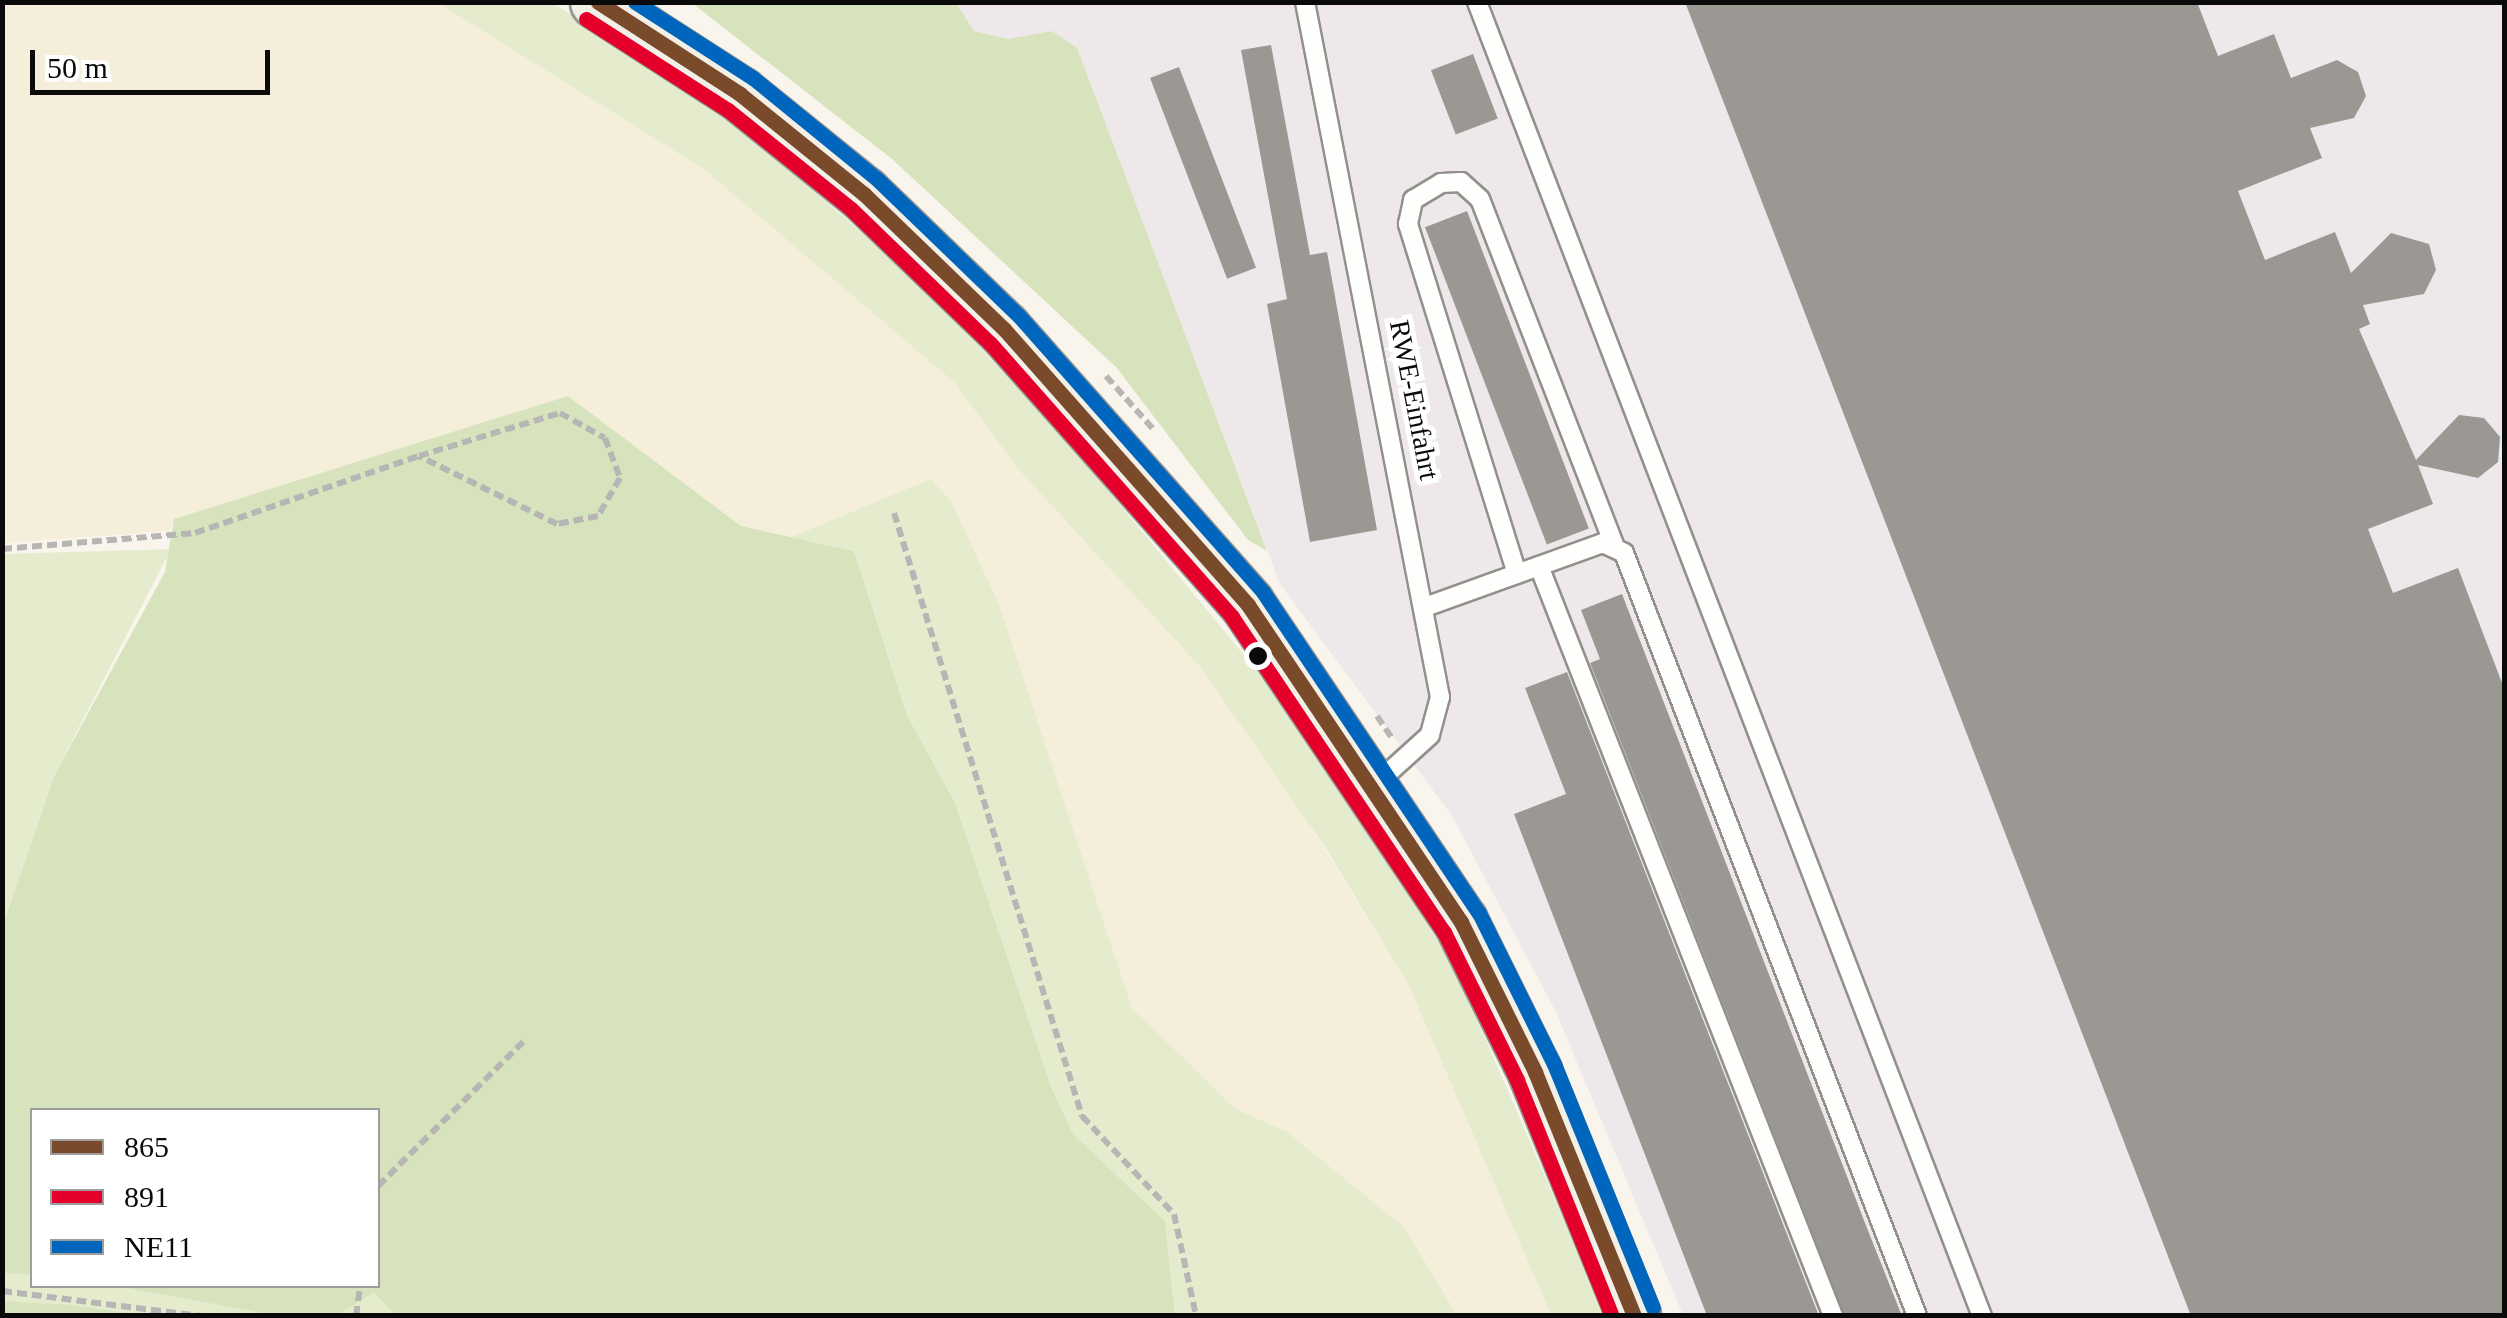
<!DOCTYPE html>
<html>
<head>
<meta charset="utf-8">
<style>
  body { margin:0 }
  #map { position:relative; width:2507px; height:1318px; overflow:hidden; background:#f9f5ed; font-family:"Times New Roman",serif }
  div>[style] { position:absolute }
  .industrial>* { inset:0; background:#efe8eb }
  .farmland>* { inset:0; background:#f5eeda }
  .green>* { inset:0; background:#e5ecce }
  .forest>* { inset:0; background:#d6e3bd }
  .building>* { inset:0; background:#9b9894; transform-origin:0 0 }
  .path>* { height:6px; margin-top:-3px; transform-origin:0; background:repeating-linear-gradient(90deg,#b7b6b5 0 10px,transparent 0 15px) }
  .roads { filter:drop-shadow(2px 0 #92908c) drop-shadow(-2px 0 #92908c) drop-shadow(0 2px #92908c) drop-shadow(0 -2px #92908c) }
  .lane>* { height:18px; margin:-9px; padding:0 9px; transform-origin:9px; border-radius:9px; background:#fefefc }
  .secondary>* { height:52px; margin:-26px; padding:0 26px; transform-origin:26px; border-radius:26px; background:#f3f0e8 }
  .bus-1>* { height:15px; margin:-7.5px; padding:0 7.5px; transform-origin:7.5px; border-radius:7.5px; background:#7a4b2a }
  .bus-2>* { height:15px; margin:-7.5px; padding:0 7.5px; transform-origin:7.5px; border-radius:7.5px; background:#e4002b }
  .bus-3>* { height:15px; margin:-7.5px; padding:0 7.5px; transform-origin:7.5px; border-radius:7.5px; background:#0065bd }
  .dots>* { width:28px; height:28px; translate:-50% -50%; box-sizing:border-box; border:5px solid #fff; border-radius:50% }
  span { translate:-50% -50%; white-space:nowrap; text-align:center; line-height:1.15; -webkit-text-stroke:10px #fff; paint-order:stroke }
  .street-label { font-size:28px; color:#0a0a0a }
  .frame { position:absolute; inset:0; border:5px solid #0a0a0a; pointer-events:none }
  .legend { position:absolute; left:30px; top:1108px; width:350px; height:180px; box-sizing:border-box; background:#fff; border:2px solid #9d9d9d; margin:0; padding:12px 18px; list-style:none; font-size:30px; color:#0a0a0a }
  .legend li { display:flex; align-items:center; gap:20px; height:50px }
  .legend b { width:50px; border:2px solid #9d9d9d }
  .scale { position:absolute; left:30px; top:50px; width:240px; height:45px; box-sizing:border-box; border:5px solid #0a0a0a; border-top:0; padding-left:12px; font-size:30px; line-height:35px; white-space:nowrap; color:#0a0a0a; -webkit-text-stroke:8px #fff; paint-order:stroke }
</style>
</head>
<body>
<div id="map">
  <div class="industrial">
    <div style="clip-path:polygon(956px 3px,2504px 3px,2504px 1315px,1683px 1315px,1555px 1010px,1452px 816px,1280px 584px,1077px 49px,1052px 31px,1008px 39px,974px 31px)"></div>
  </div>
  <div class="farmland">
    <div style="clip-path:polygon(2px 3px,438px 3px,705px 170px,832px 275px,954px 382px,1019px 470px,1202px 669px,1292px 796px,1409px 986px,1551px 1315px,1457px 1315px,1404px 1227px,1287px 1132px,1236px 1109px,1132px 1008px,999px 604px,951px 501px,931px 479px,791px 537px,741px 526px,568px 396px,175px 519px,169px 531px,3px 543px)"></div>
  </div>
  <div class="green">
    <div style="clip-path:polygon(438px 3px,552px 3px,713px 101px,932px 295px,1074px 449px,1272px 689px,1376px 840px,1456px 971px,1605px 1315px,1551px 1315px,1409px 986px,1325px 847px,1202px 669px,1019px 470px,954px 382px,705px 170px)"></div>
    <div style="clip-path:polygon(931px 479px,951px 501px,999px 604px,1132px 1008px,1236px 1109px,1287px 1132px,1404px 1227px,1457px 1315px,1175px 1315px,1165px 1221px,1073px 1134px,1052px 1089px,955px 803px,907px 715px,854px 551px,791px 537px)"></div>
    <div style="clip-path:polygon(171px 549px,55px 774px,3px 925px,3px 554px)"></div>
    <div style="clip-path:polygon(2px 1273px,32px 1275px,32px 1286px,116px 1286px,280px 1315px,140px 1315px,3px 1301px)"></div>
    <div style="clip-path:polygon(374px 1291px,396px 1315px,339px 1316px)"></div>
  </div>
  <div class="forest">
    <div style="clip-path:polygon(692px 3px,956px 3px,974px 31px,1008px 39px,1052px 31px,1077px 48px,1267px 551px,1248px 540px,1116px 367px,892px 159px)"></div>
    <div style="clip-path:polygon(568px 396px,741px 526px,854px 551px,907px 715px,955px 803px,1052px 1089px,1073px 1134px,1165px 1221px,1175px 1315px,396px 1316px,374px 1292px,339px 1315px,280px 1316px,116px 1286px,378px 1286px,378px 1110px,32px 1110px,32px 1275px,3px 1273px,3px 925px,55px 774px,165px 572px,174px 519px)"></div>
    <div style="clip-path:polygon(2px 1301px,72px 1305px,140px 1315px,3px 1315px)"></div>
  </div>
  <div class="building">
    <div style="clip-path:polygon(1685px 2px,2197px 2px,2218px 56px,2274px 34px,2291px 78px,2337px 60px,2358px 72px,2366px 96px,2354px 118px,2310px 128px,2322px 158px,2238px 191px,2265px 260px,2335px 232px,2351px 273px,2391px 233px,2429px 244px,2436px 270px,2424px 294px,2363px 305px,2370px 324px,2359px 329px,2416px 460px,2459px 415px,2484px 418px,2500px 437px,2498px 462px,2478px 478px,2418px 465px,2433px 504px,2368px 529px,2393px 593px,2458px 568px,2504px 688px,2504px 1316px,2191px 1316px)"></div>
    <div style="clip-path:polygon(1271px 45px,1310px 255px,1327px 252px,1377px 530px,1310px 542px,1267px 304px,1287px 299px,1241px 50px)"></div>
    <div style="left:1473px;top:54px;width:69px;height:45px;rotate:69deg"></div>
    <div style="left:1179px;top:67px;width:215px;height:31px;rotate:69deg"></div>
    <div style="left:1467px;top:211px;width:340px;height:45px;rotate:69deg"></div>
    <div style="clip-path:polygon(1622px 594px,1865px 1223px,1902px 1316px,1845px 1316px,1590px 663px,1600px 659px,1581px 610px)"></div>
    <div style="clip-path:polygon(1567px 672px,1819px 1316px,1707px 1316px,1514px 814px,1566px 794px,1525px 688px)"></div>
  </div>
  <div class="path">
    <div style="left:1106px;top:376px;width:72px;rotate:48.4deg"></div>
    <div style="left:894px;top:513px;width:632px;rotate:72.68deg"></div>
    <div style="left:1082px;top:1116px;width:134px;rotate:46.8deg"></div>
    <div style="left:1174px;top:1214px;width:104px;rotate:77.8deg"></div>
    <div style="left:2px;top:549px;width:194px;rotate:-4.7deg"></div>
    <div style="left:195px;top:533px;width:237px;rotate:-19deg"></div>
    <div style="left:419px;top:456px;width:147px;rotate:-17deg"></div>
    <div style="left:560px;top:413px;width:51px;rotate:29.1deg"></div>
    <div style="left:605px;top:438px;width:43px;rotate:69.4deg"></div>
    <div style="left:620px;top:478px;width:44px;rotate:120.1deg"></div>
    <div style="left:598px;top:516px;width:42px;rotate:169deg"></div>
    <div style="left:557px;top:524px;width:154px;rotate:-153.8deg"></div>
    <div style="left:1377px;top:716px;width:27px;rotate:56deg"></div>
    <div style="left:378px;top:1186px;width:209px;rotate:-44.8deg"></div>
    <div style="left:2px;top:1291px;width:200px;rotate:7.2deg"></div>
    <div style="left:356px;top:1316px;width:30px;rotate:-82deg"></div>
  </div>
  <div class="roads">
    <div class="lane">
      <div style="left:1305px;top:2px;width:708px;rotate:79.01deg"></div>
      <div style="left:1440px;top:697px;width:39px;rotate:105deg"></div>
      <div style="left:1430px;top:735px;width:73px;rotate:137.8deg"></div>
      <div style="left:1477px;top:2px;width:1408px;rotate:68.98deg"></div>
      <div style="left:1539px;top:566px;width:806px;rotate:68.59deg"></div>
      <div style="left:1517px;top:574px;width:367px;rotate:-107.3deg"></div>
      <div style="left:1408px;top:224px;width:25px;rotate:-78deg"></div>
      <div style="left:1413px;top:200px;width:33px;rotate:-31deg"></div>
      <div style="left:1441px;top:183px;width:20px;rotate:-3deg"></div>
      <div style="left:1461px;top:182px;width:25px;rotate:42deg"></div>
      <div style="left:1480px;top:199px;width:370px;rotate:68.8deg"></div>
      <div style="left:1425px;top:607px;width:189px;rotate:-19.8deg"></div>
      <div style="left:1603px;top:543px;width:23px;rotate:25deg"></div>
      <div style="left:1624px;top:553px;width:817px;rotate:68.99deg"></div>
    </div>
    <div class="secondary">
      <div style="left:597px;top:2px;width:170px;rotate:32.8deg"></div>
      <div style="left:740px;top:94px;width:159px;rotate:38.9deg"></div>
      <div style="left:864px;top:194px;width:194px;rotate:44deg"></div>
      <div style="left:1004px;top:329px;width:368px;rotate:48.5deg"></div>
      <div style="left:1248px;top:605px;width:382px;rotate:56.1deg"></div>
      <div style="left:1461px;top:922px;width:167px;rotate:63.7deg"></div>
      <div style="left:1535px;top:1072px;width:263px;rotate:67.9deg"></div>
    </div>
  </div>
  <div class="bus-1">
    <div style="left:598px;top:2px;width:169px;rotate:32.9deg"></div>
    <div style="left:740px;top:94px;width:159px;rotate:38.9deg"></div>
    <div style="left:864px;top:194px;width:194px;rotate:44deg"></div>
    <div style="left:1004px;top:329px;width:368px;rotate:48.5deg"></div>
    <div style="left:1248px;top:605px;width:382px;rotate:56.1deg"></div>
    <div style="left:1461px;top:922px;width:167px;rotate:63.7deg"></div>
    <div style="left:1535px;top:1072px;width:263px;rotate:67.9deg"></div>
  </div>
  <div class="bus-2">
    <div style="left:586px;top:19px;width:169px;rotate:32.7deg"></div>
    <div style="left:728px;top:110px;width:158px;rotate:38.8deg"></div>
    <div style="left:851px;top:209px;width:193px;rotate:44deg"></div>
    <div style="left:990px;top:343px;width:366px;rotate:48.5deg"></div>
    <div style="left:1232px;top:617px;width:380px;rotate:56.1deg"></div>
    <div style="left:1444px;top:932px;width:165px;rotate:63.7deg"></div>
    <div style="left:1517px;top:1080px;width:254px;rotate:68.1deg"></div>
  </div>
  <div class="bus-3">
    <div style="left:635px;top:2px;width:140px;rotate:32.8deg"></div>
    <div style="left:753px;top:78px;width:161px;rotate:39.2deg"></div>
    <div style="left:878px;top:180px;width:196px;rotate:44deg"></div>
    <div style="left:1019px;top:316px;width:368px;rotate:48.5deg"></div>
    <div style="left:1263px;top:592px;width:387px;rotate:56.1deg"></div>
    <div style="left:1479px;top:913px;width:169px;rotate:63.6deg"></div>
    <div style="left:1554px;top:1064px;width:263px;rotate:67.9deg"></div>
  </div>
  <div class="dots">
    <div style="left:1258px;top:656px;background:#0a0a0a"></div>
  </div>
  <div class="street-label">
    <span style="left:1414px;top:400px;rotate:79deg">RWE-Einfahrt</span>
  </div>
  <div class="frame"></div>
  <ul class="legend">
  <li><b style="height:12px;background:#7a4b2a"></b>865</li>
  <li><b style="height:12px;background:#e4002b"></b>891</li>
  <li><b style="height:12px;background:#0065bd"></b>NE11</li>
  </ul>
  <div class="scale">50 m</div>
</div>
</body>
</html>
